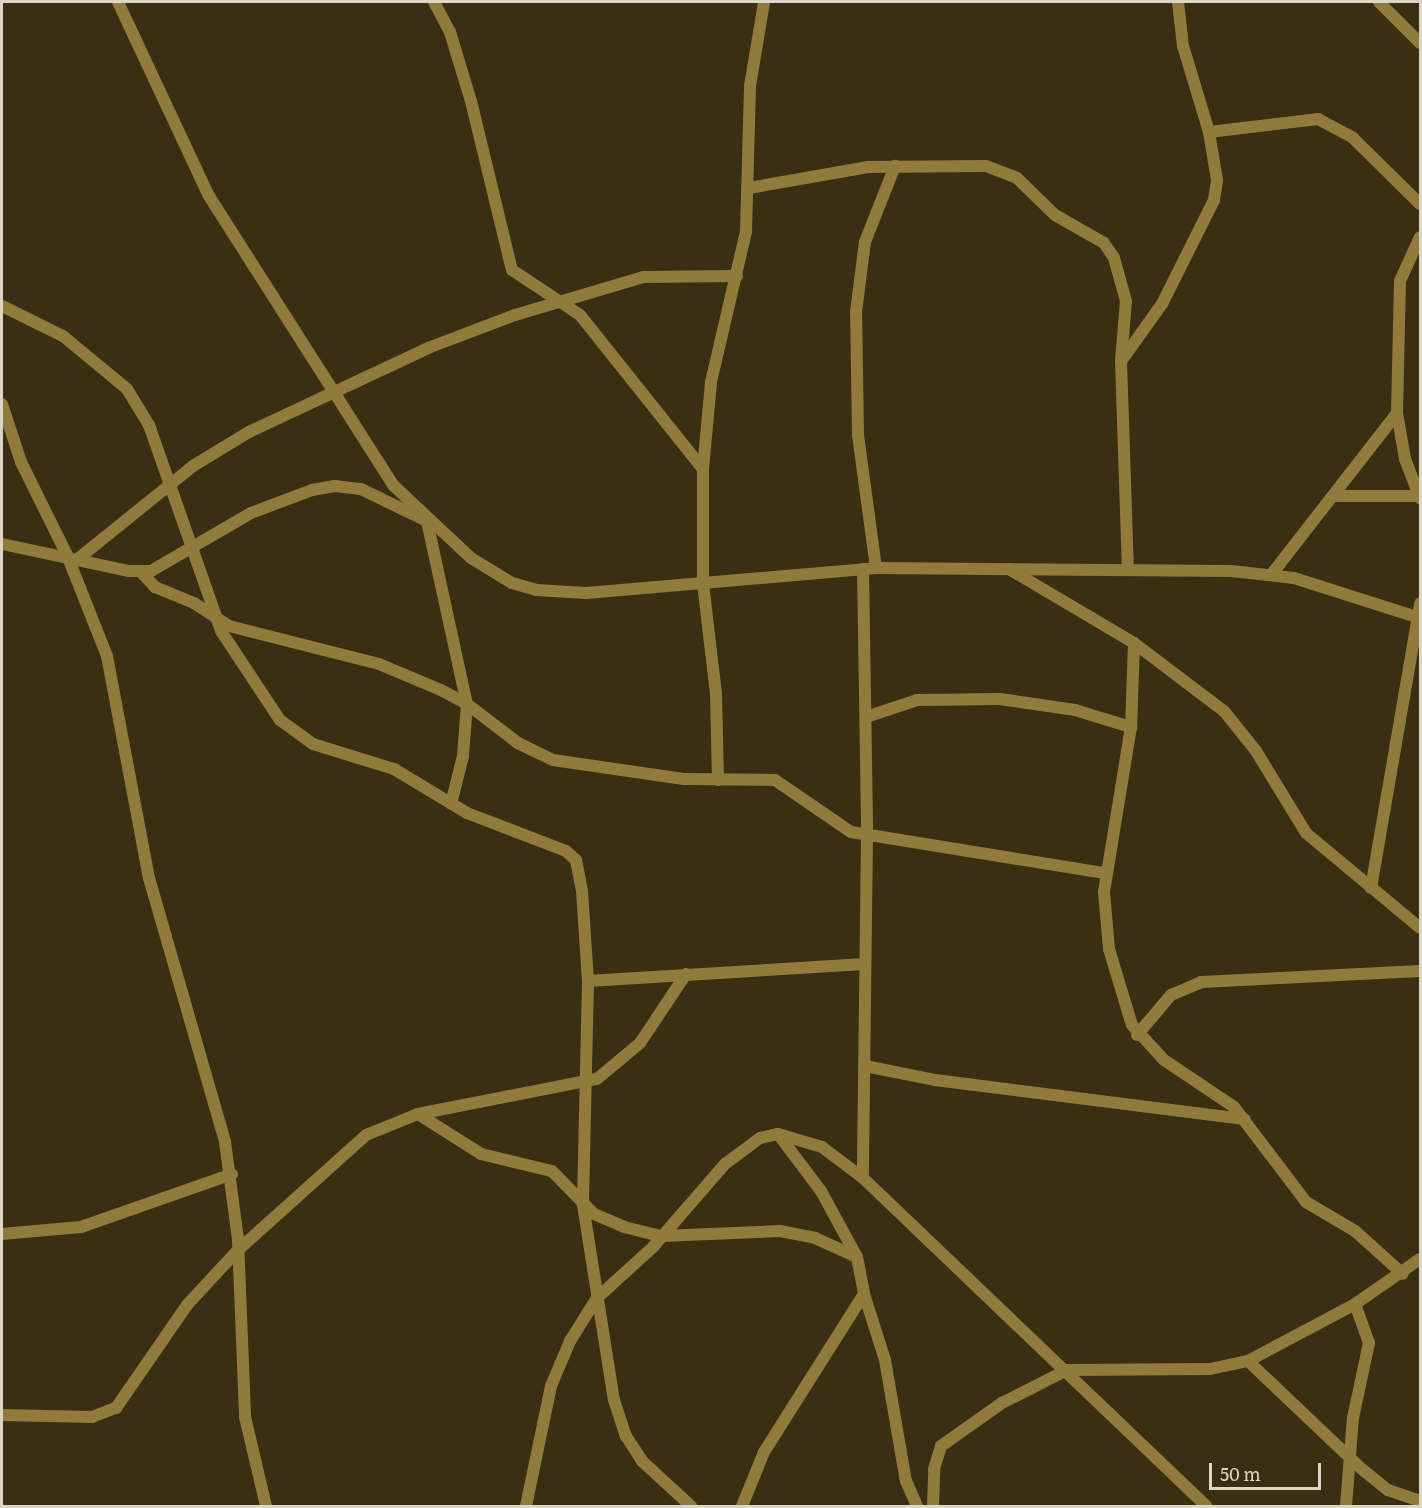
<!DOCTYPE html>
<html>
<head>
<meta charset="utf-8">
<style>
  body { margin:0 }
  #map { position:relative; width:1422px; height:1508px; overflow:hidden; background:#3a2f13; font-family:Literata,serif }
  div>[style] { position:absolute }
  .minor>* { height:12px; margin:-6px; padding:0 6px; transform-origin:6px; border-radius:6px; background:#907a3c }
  span { translate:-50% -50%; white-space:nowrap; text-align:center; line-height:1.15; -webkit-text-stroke:6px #3a2f13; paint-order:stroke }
  .frame { position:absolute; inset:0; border:3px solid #dcd6c6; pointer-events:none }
  .scale { position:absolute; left:1209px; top:1463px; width:112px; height:27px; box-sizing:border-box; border:3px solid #dcd6c6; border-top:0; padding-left:8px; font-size:18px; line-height:21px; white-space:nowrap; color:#dcd6c6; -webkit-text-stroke:4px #3a2f13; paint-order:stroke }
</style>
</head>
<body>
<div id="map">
  <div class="minor">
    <div style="left:118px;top:2px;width:214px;rotate:64.9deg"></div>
    <div style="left:209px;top:196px;width:343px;rotate:57.5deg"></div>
    <div style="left:393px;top:485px;width:107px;rotate:43.1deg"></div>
    <div style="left:471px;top:558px;width:48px;rotate:31.4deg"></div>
    <div style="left:512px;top:583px;width:25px;rotate:16deg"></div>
    <div style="left:536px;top:590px;width:50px;rotate:3.4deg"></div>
    <div style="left:586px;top:593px;width:291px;rotate:-4.9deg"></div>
    <div style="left:876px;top:568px;width:355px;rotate:0.5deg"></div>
    <div style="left:1231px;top:571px;width:63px;rotate:6.3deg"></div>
    <div style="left:1294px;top:578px;width:132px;rotate:17.6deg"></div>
    <div style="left:434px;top:2px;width:34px;rotate:62deg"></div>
    <div style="left:450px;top:32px;width:72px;rotate:73.1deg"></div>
    <div style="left:471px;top:101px;width:174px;rotate:76.4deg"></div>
    <div style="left:512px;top:270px;width:82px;rotate:33.5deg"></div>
    <div style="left:580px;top:315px;width:197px;rotate:51.4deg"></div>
    <div style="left:1379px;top:2px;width:58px;rotate:45deg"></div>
    <div style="left:1209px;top:132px;width:110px;rotate:-6.8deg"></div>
    <div style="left:1318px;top:119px;width:40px;rotate:28deg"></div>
    <div style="left:1353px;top:138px;width:94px;rotate:44.6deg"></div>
    <div style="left:749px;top:188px;width:121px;rotate:-10deg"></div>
    <div style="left:868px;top:167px;width:118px;rotate:-0.5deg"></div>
    <div style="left:986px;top:166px;width:33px;rotate:21deg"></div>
    <div style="left:1017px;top:178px;width:53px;rotate:44.2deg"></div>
    <div style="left:1055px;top:215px;width:56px;rotate:29.7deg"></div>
    <div style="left:1104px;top:243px;width:18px;rotate:56deg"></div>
    <div style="left:1114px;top:258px;width:45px;rotate:74.4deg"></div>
    <div style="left:1126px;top:301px;width:60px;rotate:94.8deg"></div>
    <div style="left:1121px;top:361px;width:207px;rotate:88.1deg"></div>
    <div style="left:2px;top:306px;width:68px;rotate:26.2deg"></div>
    <div style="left:63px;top:336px;width:83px;rotate:39.6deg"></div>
    <div style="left:127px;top:389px;width:42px;rotate:58.6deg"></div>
    <div style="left:149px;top:425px;width:218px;rotate:70.7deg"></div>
    <div style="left:221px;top:631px;width:107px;rotate:56.5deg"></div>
    <div style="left:280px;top:720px;width:41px;rotate:36deg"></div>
    <div style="left:313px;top:744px;width:85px;rotate:17.2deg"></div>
    <div style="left:394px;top:769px;width:85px;rotate:31.1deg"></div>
    <div style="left:467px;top:813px;width:106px;rotate:21deg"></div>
    <div style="left:566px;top:851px;width:13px;rotate:42deg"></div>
    <div style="left:576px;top:860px;width:32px;rotate:79deg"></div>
    <div style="left:582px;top:891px;width:90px;rotate:86.2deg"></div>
    <div style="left:588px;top:981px;width:224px;rotate:91.3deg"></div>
    <div style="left:583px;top:1205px;width:197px;rotate:81deg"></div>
    <div style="left:614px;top:1400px;width:38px;rotate:72deg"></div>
    <div style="left:626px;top:1436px;width:30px;rotate:57deg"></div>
    <div style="left:642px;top:1461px;width:67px;rotate:42.6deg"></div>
    <div style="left:1122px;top:360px;width:69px;rotate:-54.5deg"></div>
    <div style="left:1162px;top:304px;width:116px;rotate:-63.4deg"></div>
    <div style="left:1214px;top:200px;width:20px;rotate:-81deg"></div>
    <div style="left:1217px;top:180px;width:49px;rotate:-99.5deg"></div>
    <div style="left:1209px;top:132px;width:90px;rotate:-106.8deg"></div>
    <div style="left:1183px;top:46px;width:44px;rotate:-96.5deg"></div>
    <div style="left:2px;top:404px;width:61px;rotate:71.9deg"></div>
    <div style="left:21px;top:462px;width:104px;rotate:63.7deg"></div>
    <div style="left:67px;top:555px;width:109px;rotate:68.4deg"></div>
    <div style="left:107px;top:656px;width:226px;rotate:79.3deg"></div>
    <div style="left:149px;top:878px;width:275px;rotate:73.9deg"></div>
    <div style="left:225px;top:1142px;width:99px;rotate:82.4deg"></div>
    <div style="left:238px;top:1240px;width:177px;rotate:87.7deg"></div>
    <div style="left:245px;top:1417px;width:91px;rotate:76.7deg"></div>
    <div style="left:1397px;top:413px;width:47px;rotate:80.1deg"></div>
    <div style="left:1405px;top:459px;width:42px;rotate:69deg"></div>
    <div style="left:1334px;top:496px;width:86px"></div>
    <div style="left:2px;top:544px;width:130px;rotate:12deg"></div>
    <div style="left:129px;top:571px;width:22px"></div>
    <div style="left:151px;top:571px;width:116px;rotate:-30.1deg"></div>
    <div style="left:251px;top:513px;width:65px;rotate:-20.7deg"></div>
    <div style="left:312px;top:490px;width:23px;rotate:-10deg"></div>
    <div style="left:335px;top:486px;width:26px;rotate:7deg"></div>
    <div style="left:361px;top:489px;width:73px;rotate:25.9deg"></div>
    <div style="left:427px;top:521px;width:187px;rotate:77.7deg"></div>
    <div style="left:467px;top:704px;width:52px;rotate:94.4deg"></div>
    <div style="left:463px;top:756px;width:49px;rotate:104deg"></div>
    <div style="left:79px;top:558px;width:146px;rotate:-38.9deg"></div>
    <div style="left:193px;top:466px;width:66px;rotate:-31.3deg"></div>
    <div style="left:249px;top:432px;width:198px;rotate:-25.1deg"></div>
    <div style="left:428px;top:348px;width:93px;rotate:-20.8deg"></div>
    <div style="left:515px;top:315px;width:134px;rotate:-16.5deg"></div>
    <div style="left:643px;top:277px;width:94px;rotate:-0.6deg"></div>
    <div style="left:876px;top:568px;width:135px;rotate:-97.7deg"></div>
    <div style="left:858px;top:434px;width:122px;rotate:-90.9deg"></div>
    <div style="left:856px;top:312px;width:71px;rotate:-82.7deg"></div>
    <div style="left:865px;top:242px;width:82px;rotate:-68.5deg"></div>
    <div style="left:863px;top:569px;width:267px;rotate:89.1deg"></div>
    <div style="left:867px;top:836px;width:342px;rotate:90.7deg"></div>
    <div style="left:1009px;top:569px;width:145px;rotate:30.6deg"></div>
    <div style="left:1134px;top:643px;width:113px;rotate:37.1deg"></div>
    <div style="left:1224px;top:711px;width:51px;rotate:51.3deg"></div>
    <div style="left:1256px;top:751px;width:96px;rotate:58.6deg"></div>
    <div style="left:1306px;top:833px;width:148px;rotate:39.8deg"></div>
    <div style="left:141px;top:572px;width:21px;rotate:47deg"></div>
    <div style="left:155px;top:587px;width:42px;rotate:22.3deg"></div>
    <div style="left:194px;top:603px;width:42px;rotate:33.3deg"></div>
    <div style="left:229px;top:626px;width:155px;rotate:14.2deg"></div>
    <div style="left:379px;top:664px;width:67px;rotate:22.8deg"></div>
    <div style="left:441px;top:690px;width:30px;rotate:28deg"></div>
    <div style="left:467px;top:704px;width:64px;rotate:37.4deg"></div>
    <div style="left:518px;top:743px;width:39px;rotate:26deg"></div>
    <div style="left:553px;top:760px;width:132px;rotate:8.3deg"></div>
    <div style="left:684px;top:779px;width:91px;rotate:0.6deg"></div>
    <div style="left:775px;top:780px;width:92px;rotate:34.4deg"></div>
    <div style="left:851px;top:832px;width:257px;rotate:9.2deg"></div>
    <div style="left:1271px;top:575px;width:205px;rotate:-52.1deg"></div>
    <div style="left:1397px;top:413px;width:132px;rotate:-88.7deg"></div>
    <div style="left:1400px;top:281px;width:48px;rotate:-65.6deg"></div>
    <div style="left:1134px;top:643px;width:84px;rotate:92deg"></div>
    <div style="left:1131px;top:727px;width:167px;rotate:99.3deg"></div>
    <div style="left:1104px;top:892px;width:57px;rotate:85deg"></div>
    <div style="left:1109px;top:949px;width:79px;rotate:73.2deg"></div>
    <div style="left:1132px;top:1025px;width:47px;rotate:47.6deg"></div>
    <div style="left:1164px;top:1060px;width:84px;rotate:33.9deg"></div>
    <div style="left:1234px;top:1107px;width:119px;rotate:52.8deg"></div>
    <div style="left:1306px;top:1202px;width:57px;rotate:30.6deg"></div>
    <div style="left:1355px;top:1231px;width:64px;rotate:41.9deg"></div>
    <div style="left:866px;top:717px;width:54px;rotate:-18.4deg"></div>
    <div style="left:917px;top:700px;width:83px;rotate:-0.7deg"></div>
    <div style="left:1000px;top:699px;width:76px;rotate:8.3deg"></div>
    <div style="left:1075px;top:710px;width:59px;rotate:16.9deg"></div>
    <div style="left:718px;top:780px;width:86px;rotate:-91.3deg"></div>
    <div style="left:716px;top:694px;width:111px;rotate:-96.7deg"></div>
    <div style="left:703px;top:584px;width:115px;rotate:-90deg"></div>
    <div style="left:703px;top:469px;width:87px;rotate:-84.7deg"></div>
    <div style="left:711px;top:382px;width:155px;rotate:-76.9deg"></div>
    <div style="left:746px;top:231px;width:145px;rotate:-88.4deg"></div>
    <div style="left:750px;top:86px;width:85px;rotate:-80.5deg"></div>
    <div style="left:1371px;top:888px;width:289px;rotate:-80.2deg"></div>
    <div style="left:588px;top:981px;width:277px;rotate:-3.5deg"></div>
    <div style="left:1137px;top:1035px;width:52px;rotate:-49.6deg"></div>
    <div style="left:1171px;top:995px;width:33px;rotate:-23deg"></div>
    <div style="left:1201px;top:982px;width:219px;rotate:-2.9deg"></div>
    <div style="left:865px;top:1066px;width:71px;rotate:11.3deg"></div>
    <div style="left:935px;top:1080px;width:312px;rotate:7.2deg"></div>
    <div style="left:418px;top:1114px;width:75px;rotate:32.4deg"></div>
    <div style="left:481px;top:1154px;width:73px;rotate:13.5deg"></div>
    <div style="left:552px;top:1171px;width:60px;rotate:45.7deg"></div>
    <div style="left:594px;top:1214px;width:33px;rotate:23deg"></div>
    <div style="left:624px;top:1227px;width:38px;rotate:14deg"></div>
    <div style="left:661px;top:1236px;width:119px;rotate:-2.4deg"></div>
    <div style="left:780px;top:1231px;width:36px;rotate:11deg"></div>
    <div style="left:815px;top:1238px;width:46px;rotate:24.3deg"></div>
    <div style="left:778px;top:1134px;width:71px;rotate:53deg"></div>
    <div style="left:821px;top:1191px;width:75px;rotate:61.4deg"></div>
    <div style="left:857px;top:1257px;width:38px;rotate:79deg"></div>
    <div style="left:864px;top:1294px;width:69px;rotate:72.3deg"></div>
    <div style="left:885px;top:1360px;width:123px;rotate:80.2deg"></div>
    <div style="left:906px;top:1481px;width:27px;rotate:66deg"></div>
    <div style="left:2px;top:1234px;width:79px;rotate:-5.1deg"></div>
    <div style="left:81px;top:1227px;width:160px;rotate:-19.3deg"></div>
    <div style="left:1248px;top:1361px;width:158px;rotate:43.5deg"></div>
    <div style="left:1363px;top:1470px;width:32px;rotate:39deg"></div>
    <div style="left:1388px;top:1490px;width:34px;rotate:19deg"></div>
    <div style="left:2px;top:1415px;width:90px;rotate:1.3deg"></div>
    <div style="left:92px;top:1417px;width:26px;rotate:-21deg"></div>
    <div style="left:116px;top:1408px;width:125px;rotate:-55.4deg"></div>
    <div style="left:187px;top:1305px;width:75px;rotate:-47.2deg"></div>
    <div style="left:238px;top:1250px;width:172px;rotate:-41.9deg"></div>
    <div style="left:366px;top:1135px;width:56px;rotate:-22deg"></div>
    <div style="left:418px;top:1114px;width:182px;rotate:-11.1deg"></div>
    <div style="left:597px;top:1079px;width:56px;rotate:-39.9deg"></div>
    <div style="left:640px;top:1043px;width:83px;rotate:-56.3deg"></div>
    <div style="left:526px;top:1506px;width:123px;rotate:-78.2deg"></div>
    <div style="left:551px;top:1386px;width:49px;rotate:-67.1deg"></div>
    <div style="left:570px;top:1341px;width:51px;rotate:-57.9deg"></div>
    <div style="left:597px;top:1298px;width:76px;rotate:-42.3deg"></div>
    <div style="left:653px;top:1247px;width:110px;rotate:-49.1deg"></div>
    <div style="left:725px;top:1164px;width:44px;rotate:-36.6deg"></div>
    <div style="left:760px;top:1138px;width:18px;rotate:-13deg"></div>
    <div style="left:778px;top:1134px;width:46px;rotate:16.5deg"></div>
    <div style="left:822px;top:1147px;width:51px;rotate:37.1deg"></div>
    <div style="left:863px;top:1178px;width:475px;rotate:43.7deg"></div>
    <div style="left:742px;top:1506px;width:58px;rotate:-67.8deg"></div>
    <div style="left:764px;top:1452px;width:187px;rotate:-57.7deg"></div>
    <div style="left:933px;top:1506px;width:37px;rotate:-88deg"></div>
    <div style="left:934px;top:1469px;width:24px;rotate:-73deg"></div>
    <div style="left:941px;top:1446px;width:75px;rotate:-35.2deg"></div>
    <div style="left:1002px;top:1403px;width:73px;rotate:-26.9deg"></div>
    <div style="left:1067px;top:1370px;width:143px;rotate:-0.4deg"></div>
    <div style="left:1210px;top:1369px;width:39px;rotate:-12deg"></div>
    <div style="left:1248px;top:1361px;width:121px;rotate:-28deg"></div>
    <div style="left:1355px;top:1304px;width:79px;rotate:-34.7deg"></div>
    <div style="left:1346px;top:1506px;width:88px;rotate:-85.5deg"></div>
    <div style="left:1353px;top:1418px;width:77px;rotate:-78deg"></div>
    <div style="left:1369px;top:1343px;width:41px;rotate:-109.7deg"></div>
  </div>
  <div class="frame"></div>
  <div class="scale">50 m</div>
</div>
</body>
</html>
